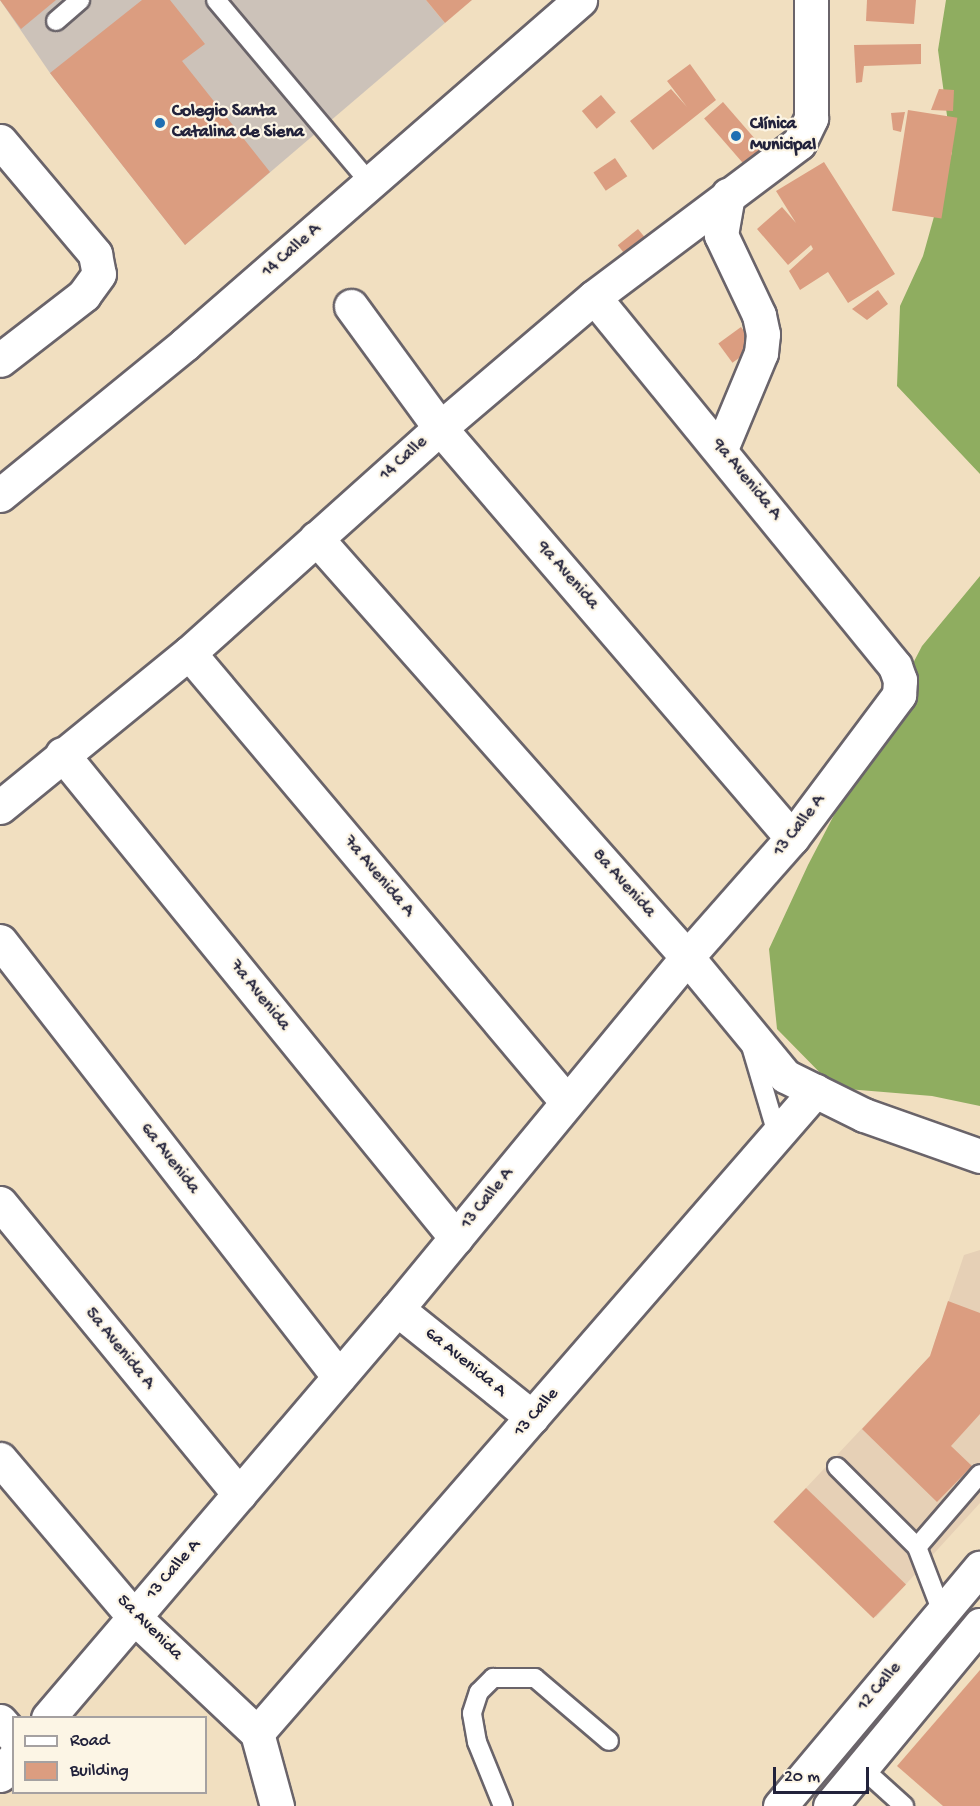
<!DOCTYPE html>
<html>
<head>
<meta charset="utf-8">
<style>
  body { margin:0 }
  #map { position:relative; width:980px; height:1806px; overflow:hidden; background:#f1dfc0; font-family:"Gochi Hand",sans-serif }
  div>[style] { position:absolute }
  .built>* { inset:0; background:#e6d0b6 }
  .industrial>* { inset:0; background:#ccc2b9 }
  .forest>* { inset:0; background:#8fad60 }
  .building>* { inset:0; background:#db9d80; transform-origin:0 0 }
  .roads { filter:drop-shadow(2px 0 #6a646a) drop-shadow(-2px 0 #6a646a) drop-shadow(0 2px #6a646a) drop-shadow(0 -2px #6a646a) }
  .lane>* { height:18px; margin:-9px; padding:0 9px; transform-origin:9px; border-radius:9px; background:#fff }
  .street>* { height:33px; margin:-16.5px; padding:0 16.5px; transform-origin:16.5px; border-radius:16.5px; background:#fff }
  .secondary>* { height:33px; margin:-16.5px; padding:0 16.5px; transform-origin:16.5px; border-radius:16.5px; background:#fff }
  .dots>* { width:16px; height:16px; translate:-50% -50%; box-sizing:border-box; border:3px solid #fcf5e5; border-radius:50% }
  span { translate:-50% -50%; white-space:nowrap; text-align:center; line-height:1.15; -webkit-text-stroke:4.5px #fcf5e5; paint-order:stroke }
  .poi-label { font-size:18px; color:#22223b; font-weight:700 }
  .left { translate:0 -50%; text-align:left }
  .street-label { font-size:18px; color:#22223b }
  .legend { position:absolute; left:12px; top:1716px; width:195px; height:78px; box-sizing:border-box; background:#fcf5e5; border:2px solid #a5a1a1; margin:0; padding:8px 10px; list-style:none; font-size:18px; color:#22223b }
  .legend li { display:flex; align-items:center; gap:12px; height:30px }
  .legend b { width:30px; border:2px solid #a5a1a1 }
  .scale { position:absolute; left:773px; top:1767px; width:96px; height:27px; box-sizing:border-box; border:3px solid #22223b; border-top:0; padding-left:8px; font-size:18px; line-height:21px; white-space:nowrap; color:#22223b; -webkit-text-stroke:4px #fcf5e5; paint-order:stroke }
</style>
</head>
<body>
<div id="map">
  <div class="built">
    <div style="clip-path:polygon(980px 1250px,980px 1503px,876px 1617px,774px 1522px,930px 1356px,964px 1255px)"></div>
  </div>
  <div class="industrial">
    <div style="clip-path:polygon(0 0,426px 0,445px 23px,185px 245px,50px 73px)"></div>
  </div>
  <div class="forest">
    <div style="clip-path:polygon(946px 0,980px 0,980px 474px,897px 386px,900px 306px,923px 256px,952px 152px,938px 50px)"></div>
    <div style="clip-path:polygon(980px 576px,980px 1106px,932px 1096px,835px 1088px,777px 1029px,769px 949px,808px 865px,922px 646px)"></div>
  </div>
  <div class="building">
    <div style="clip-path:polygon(0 0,56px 0,21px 29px)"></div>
    <div style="clip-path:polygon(142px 0,170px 0,205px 44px,182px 61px,270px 172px,185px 245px,50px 73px)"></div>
    <div style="clip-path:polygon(426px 0,472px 0,445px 23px)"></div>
    <div style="clip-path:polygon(867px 0,916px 0,914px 24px,866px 21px)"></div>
    <div style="clip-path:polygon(921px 44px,921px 64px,864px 66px,862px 82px,856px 83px,854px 45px)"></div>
    <div style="clip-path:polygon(690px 64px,716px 100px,653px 150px,630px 121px,671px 89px,687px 107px,667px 81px)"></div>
    <div style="clip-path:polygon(939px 89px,954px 90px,953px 111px,931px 110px)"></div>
    <div style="left:601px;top:95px;width:23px;height:25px;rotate:50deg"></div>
    <div style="left:723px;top:102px;width:68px;height:25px;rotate:49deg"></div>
    <div style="left:908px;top:110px;width:50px;height:102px;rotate:9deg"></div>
    <div style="clip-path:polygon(905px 112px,901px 132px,893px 130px,891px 113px)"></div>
    <div style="left:615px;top:158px;width:22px;height:26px;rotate:56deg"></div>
    <div style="clip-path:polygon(824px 162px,895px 274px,848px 303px,828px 272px,800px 290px,789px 271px,813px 249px,811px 245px,788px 265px,757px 229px,782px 207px,796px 223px,776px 191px)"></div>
    <div style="left:638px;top:229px;width:22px;height:26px;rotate:51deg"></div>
    <div style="clip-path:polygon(878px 290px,888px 304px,867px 320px,852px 309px)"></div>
    <div style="left:741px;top:327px;width:24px;height:28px;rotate:54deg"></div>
    <div style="clip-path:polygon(948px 1301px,980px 1313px,980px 1414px,951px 1446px,972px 1466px,937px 1502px,862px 1429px,930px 1356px)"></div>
    <div style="left:806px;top:1488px;width:139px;height:47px;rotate:44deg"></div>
    <div style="clip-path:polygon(980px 1670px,980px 1806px,943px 1806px,897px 1766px)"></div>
  </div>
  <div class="roads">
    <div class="lane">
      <div style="left:216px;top:0;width:239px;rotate:49.9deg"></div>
      <div style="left:56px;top:21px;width:32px;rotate:-41deg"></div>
      <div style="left:751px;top:1046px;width:95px;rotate:73.5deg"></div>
      <div style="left:837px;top:1467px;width:113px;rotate:45deg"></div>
      <div style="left:917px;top:1547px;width:70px;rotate:69deg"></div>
      <div style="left:917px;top:1547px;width:96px;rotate:-49.2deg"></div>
      <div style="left:862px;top:1768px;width:57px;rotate:42.1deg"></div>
      <div style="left:503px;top:1806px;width:69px;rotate:-112.1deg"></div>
      <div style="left:477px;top:1742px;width:29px;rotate:-100deg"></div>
      <div style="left:472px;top:1713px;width:22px;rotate:-72deg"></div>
      <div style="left:479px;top:1692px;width:20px;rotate:-45deg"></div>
      <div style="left:493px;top:1678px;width:42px"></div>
      <div style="left:535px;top:1678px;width:97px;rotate:40.4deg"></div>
    </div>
    <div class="street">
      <div style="left:0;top:141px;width:148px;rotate:49.9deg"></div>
      <div style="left:95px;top:254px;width:20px;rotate:79deg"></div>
      <div style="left:99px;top:274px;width:26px;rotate:126deg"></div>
      <div style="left:84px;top:295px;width:106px;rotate:142.3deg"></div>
      <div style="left:351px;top:306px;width:151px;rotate:53.9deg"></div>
      <div style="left:440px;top:428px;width:540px;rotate:49.35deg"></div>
      <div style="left:721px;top:449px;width:104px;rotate:-67.4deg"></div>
      <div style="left:761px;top:353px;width:19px;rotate:-84deg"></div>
      <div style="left:763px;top:334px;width:19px;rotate:-102deg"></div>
      <div style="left:759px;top:315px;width:89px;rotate:-115.4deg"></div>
      <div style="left:721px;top:235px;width:41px;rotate:-80.1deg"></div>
      <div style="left:0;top:495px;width:239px;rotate:-39.2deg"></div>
      <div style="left:185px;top:344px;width:524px;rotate:-41.05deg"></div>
      <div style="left:316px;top:538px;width:560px;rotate:48.48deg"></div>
      <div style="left:687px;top:957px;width:154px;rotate:50.5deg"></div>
      <div style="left:785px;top:1076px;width:88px;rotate:26.3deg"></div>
      <div style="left:864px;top:1115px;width:123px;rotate:19.5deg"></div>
      <div style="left:189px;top:653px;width:587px;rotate:49.91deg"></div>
      <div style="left:62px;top:754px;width:624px;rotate:50.85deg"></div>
      <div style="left:0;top:807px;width:244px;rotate:-39.2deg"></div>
      <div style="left:189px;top:653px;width:337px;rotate:-41.9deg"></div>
      <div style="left:440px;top:428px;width:202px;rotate:-40.4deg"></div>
      <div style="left:594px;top:297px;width:256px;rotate:-36.9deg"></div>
      <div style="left:799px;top:143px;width:28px;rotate:-64deg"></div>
      <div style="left:811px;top:118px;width:118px;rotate:-90deg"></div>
      <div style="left:0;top:941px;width:552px;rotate:52.13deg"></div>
      <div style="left:0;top:1203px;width:377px;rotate:50.6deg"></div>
      <div style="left:397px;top:1309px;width:173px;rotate:38.7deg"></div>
      <div style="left:0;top:1459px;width:207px;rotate:49.7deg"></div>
      <div style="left:134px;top:1617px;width:169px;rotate:43.3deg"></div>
      <div style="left:257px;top:1733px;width:76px;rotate:74.7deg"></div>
      <div style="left:48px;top:1718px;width:538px;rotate:-49.53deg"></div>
      <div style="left:397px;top:1309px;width:456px;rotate:-50.5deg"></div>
      <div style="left:687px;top:957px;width:159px;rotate:-48.6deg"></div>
      <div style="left:792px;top:838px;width:179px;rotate:-53.2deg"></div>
      <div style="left:899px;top:695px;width:15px;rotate:-86deg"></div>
      <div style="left:900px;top:680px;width:15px;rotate:-110deg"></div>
      <div style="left:895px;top:666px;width:476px;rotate:-129.2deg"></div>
      <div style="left:0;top:1721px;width:21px;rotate:49deg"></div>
      <div style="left:257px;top:1733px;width:851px;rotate:-49deg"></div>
      <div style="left:0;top:1775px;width:22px;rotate:-51deg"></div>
    </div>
    <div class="secondary">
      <div style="left:780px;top:1806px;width:311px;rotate:-50deg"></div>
      <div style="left:830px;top:1806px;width:235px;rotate:-50.4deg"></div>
    </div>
  </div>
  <div class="dots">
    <div style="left:160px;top:123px;background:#1f6fb2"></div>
    <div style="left:736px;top:136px;background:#1f6fb2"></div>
  </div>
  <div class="poi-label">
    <span class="left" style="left:172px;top:123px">Colegio Santa<br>Catalina de Siena</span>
    <span class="left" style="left:750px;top:136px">Clínica<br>Municipal</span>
  </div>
  <div class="street-label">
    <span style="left:292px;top:251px;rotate:-41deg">14 Calle A</span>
    <span style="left:404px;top:459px;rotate:-42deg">14 Calle</span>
    <span style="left:746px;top:480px;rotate:51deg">9a Avenida A</span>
    <span style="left:567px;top:576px;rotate:49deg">9a Avenida</span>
    <span style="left:800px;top:826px;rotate:-52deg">13 Calle A</span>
    <span style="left:378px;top:877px;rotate:50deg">7a Avenida A</span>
    <span style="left:623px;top:884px;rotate:48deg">8a Avenida</span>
    <span style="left:259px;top:996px;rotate:51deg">7a Avenida</span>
    <span style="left:169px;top:1159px;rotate:52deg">6a Avenida</span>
    <span style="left:488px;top:1199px;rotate:-51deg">13 Calle A</span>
    <span style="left:119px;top:1349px;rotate:51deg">5a Avenida A</span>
    <span style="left:465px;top:1363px;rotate:39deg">6a Avenida A</span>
    <span style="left:537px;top:1413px;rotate:-49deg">13 Calle</span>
    <span style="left:174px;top:1570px;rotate:-49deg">13 Calle A</span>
    <span style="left:149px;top:1628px;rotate:45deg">5a Avenida</span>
    <span style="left:880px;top:1687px;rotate:-50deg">12 Calle</span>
  </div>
  <ul class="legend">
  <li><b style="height:8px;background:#fff"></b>Road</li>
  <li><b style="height:16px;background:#db9d80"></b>Building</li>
  </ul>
  <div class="scale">20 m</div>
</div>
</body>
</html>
